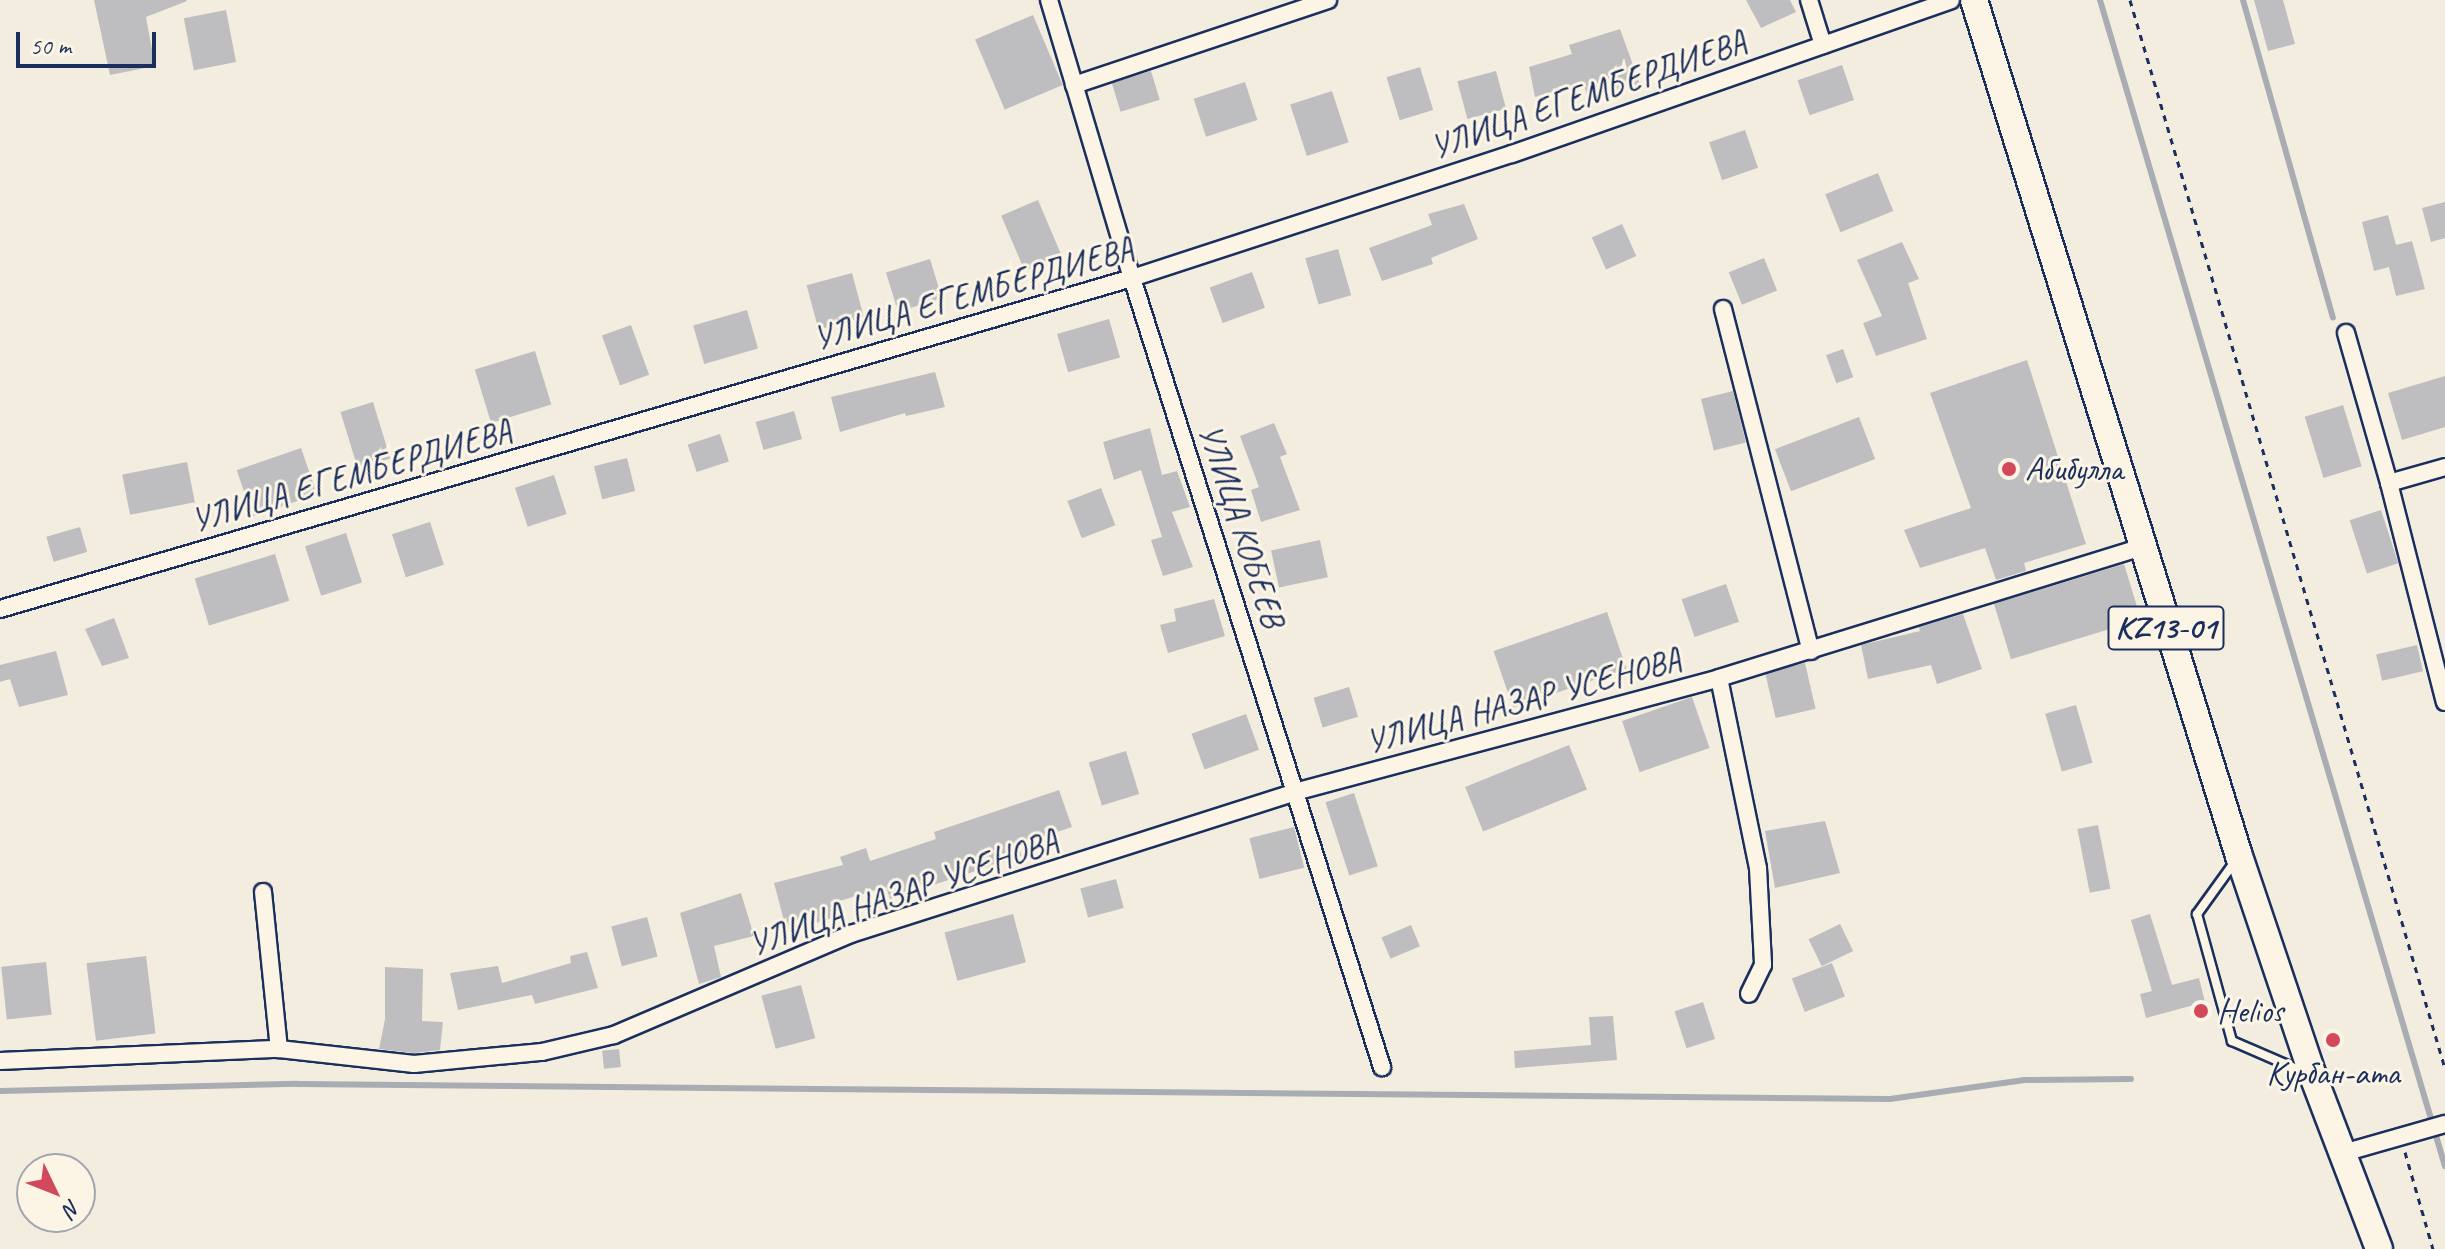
<!DOCTYPE html>
<html>
<head>
<meta charset="utf-8">
<style>
  body { margin:0 }
  #map { position:relative; width:2445px; height:1249px; overflow:hidden; background:#f3ede0; font-family:Caveat,sans-serif }
  div>[style] { position:absolute }
  .stream>* { height:6px; margin:-3px; padding:0 3px; transform-origin:3px; border-radius:3px; background:#a9acb3 }
  .building>* { inset:0; background:#bebec0; transform-origin:0 0 }
  .path>* { height:3px; margin-top:-1.5px; transform-origin:0; background:repeating-linear-gradient(90deg,#1b2f5e 0 6px,transparent 0 12px) }
  .roads { filter:drop-shadow(2px 0 #1b2f5e) drop-shadow(-2px 0 #1b2f5e) drop-shadow(0 2px #1b2f5e) drop-shadow(0 -2px #1b2f5e) }
  .service>* { height:8px; margin:-4px; padding:0 4px; transform-origin:4px; border-radius:4px; background:#fcf5e5 }
  .minor>* { height:16px; margin:-8px; padding:0 8px; transform-origin:8px; border-radius:8px; background:#fcf5e5 }
  .primary>* { height:26px; margin:-13px; padding:0 13px; transform-origin:13px; border-radius:13px; background:#fcf5e5 }
  .dots>* { width:22px; height:22px; translate:-50% -50%; box-sizing:border-box; border:4px solid #fcf5e5; border-radius:50% }
  span { translate:-50% -50%; white-space:nowrap; text-align:center; line-height:1.15; -webkit-text-stroke:6px #fcf5e5; paint-order:stroke }
  .shield-label span { padding:2px 6px; background:#fcf5e5; border:2px solid; border-radius:6px; -webkit-text-stroke-width:0 }
  .shield-label { font-size:32px; color:#1b2f5e; font-weight:700 }
  .street-label { font-size:34px; color:#1b2f5e }
  .poi-label { font-size:34px; color:#1b2f5e }
  .left { translate:0 -50%; text-align:left }
  .north { position:absolute; left:16px; top:1153px; width:80px; height:80px; box-sizing:border-box; background:#fcf5e5; border:2px solid #a2a6af; border-radius:50%; rotate:133deg; font-size:22px; font-weight:700; line-height:32px; text-align:center; color:#1b2f5e }
  .north::after { content:''; display:block; margin:auto; width:28px; height:36px; background:#d1495b; clip-path:polygon(50% 0,100% 100%,50% 72%,0 100%) }
  .scale { position:absolute; left:16px; top:32px; width:140px; height:36px; box-sizing:border-box; border:4px solid #1b2f5e; border-top:0; padding-left:10px; font-size:24px; line-height:28px; white-space:nowrap; color:#1b2f5e; -webkit-text-stroke:6px #fcf5e5; paint-order:stroke }
</style>
</head>
<body>
<div id="map">
  <div class="stream">
    <div style="left:2100px;top:0;width:1216px;rotate:73.52deg"></div>
    <div style="left:2243px;top:0;width:330px;rotate:74.2deg"></div>
    <div style="left:0;top:1091px;width:297px;rotate:-1.4deg"></div>
    <div style="left:297px;top:1084px;width:1593px;rotate:0.54deg"></div>
    <div style="left:1890px;top:1099px;width:136px;rotate:-8deg"></div>
    <div style="left:2025px;top:1080px;width:106px;rotate:-0.5deg"></div>
  </div>
  <div class="building">
    <div style="clip-path:polygon(94px 0,186px 0,187px 1px,146px 17px,155px 66px,110px 75px)"></div>
    <div style="clip-path:polygon(1746px 0,1790px 0,1796px 12px,1761px 28px)"></div>
    <div style="clip-path:polygon(2254px 0,2283px 0,2295px 44px,2268px 51px)"></div>
    <div style="left:226px;top:10px;width:53px;height:43px;rotate:79deg"></div>
    <div style="left:1033px;top:15px;width:76px;height:63px;rotate:67deg"></div>
    <div style="clip-path:polygon(1620px 29px,1640px 84px,1589px 100px,1583px 83px,1535px 97px,1529px 67px,1572px 54px,1569px 45px)"></div>
    <div style="left:1842px;top:65px;width:37px;height:47px;rotate:71deg"></div>
    <div style="left:1420px;top:67px;width:45px;height:35px;rotate:73deg"></div>
    <div style="left:1151px;top:71px;width:30px;height:41px;rotate:73deg"></div>
    <div style="left:1496px;top:71px;width:39px;height:40px;rotate:75deg"></div>
    <div style="left:1245px;top:82px;width:40px;height:54px;rotate:72deg"></div>
    <div style="left:1332px;top:91px;width:54px;height:44px;rotate:72deg"></div>
    <div style="left:1745px;top:130px;width:40px;height:38px;rotate:71deg"></div>
    <div style="left:1878px;top:173px;width:41px;height:57px;rotate:68deg"></div>
    <div style="left:1038px;top:200px;width:60px;height:40px;rotate:67deg"></div>
    <div style="clip-path:polygon(2445px 202px,2445px 238px,2431px 242px,2422px 208px)"></div>
    <div style="clip-path:polygon(1464px 204px,1478px 239px,1431px 258px,1433px 264px,1382px 281px,1369px 248px,1432px 225px,1428px 214px)"></div>
    <div style="clip-path:polygon(2388px 215px,2396px 245px,2412px 241px,2425px 289px,2396px 296px,2389px 267px,2374px 271px,2362px 222px)"></div>
    <div style="left:1622px;top:224px;width:35px;height:33px;rotate:66deg"></div>
    <div style="clip-path:polygon(1902px 242px,1919px 279px,1908px 283px,1927px 339px,1876px 356px,1863px 323px,1882px 316px,1857px 260px)"></div>
    <div style="left:1338px;top:249px;width:48px;height:34px;rotate:74deg"></div>
    <div style="left:1764px;top:258px;width:35px;height:38px;rotate:68deg"></div>
    <div style="left:930px;top:259px;width:41px;height:46px;rotate:73deg"></div>
    <div style="left:1252px;top:272px;width:38px;height:45px;rotate:70deg"></div>
    <div style="left:852px;top:273px;width:46px;height:47px;rotate:75deg"></div>
    <div style="left:747px;top:310px;width:40px;height:56px;rotate:74deg"></div>
    <div style="left:1109px;top:319px;width:40px;height:54px;rotate:74deg"></div>
    <div style="left:631px;top:325px;width:53px;height:31px;rotate:70deg"></div>
    <div style="left:1843px;top:349px;width:30px;height:18px;rotate:70deg"></div>
    <div style="left:535px;top:351px;width:56px;height:63px;rotate:73deg"></div>
    <div style="clip-path:polygon(2027px 360px,2086px 544px,2024px 563px,2026px 571px,1996px 580px,1985px 548px,1920px 568px,1904px 530px,1971px 508px,1930px 393px)"></div>
    <div style="clip-path:polygon(935px 372px,945px 407px,906px 416px,905px 413px,840px 432px,831px 397px)"></div>
    <div style="clip-path:polygon(2445px 376px,2445px 427px,2402px 440px,2388px 393px)"></div>
    <div style="left:1733px;top:391px;width:53px;height:33px;rotate:76deg"></div>
    <div style="left:373px;top:402px;width:59px;height:34px;rotate:73deg"></div>
    <div style="left:2343px;top:405px;width:64px;height:40px;rotate:73deg"></div>
    <div style="left:794px;top:411px;width:29px;height:40px;rotate:74deg"></div>
    <div style="left:1859px;top:417px;width:45px;height:90px;rotate:69deg"></div>
    <div style="clip-path:polygon(1274px 423px,1287px 454px,1280px 457px,1300px 510px,1261px 522px,1251px 490px,1259px 487px,1240px 436px)"></div>
    <div style="clip-path:polygon(1150px 428px,1162px 475px,1177px 471px,1190px 507px,1172px 512px,1193px 567px,1163px 576px,1151px 540px,1162px 537px,1141px 470px,1114px 480px,1103px 442px)"></div>
    <div style="left:720px;top:434px;width:29px;height:34px;rotate:72deg"></div>
    <div style="left:301px;top:448px;width:49px;height:68px;rotate:71deg"></div>
    <div style="left:627px;top:458px;width:34px;height:34px;rotate:76deg"></div>
    <div style="left:187px;top:462px;width:41px;height:66px;rotate:79deg"></div>
    <div style="left:554px;top:475px;width:41px;height:41px;rotate:72deg"></div>
    <div style="left:1101px;top:488px;width:40px;height:36px;rotate:69deg"></div>
    <div style="left:2381px;top:510px;width:56px;height:33px;rotate:72deg"></div>
    <div style="left:430px;top:522px;width:45px;height:40px;rotate:72deg"></div>
    <div style="left:80px;top:527px;width:26px;height:35px;rotate:74deg"></div>
    <div style="left:346px;top:533px;width:52px;height:43px;rotate:72deg"></div>
    <div style="left:1320px;top:540px;width:38px;height:50px;rotate:78deg"></div>
    <div style="left:275px;top:554px;width:49px;height:84px;rotate:73deg"></div>
    <div style="left:2124px;top:564px;width:58px;height:136px;rotate:73deg"></div>
    <div style="left:1726px;top:584px;width:40px;height:47px;rotate:71deg"></div>
    <div style="clip-path:polygon(1214px 599px,1225px 636px,1168px 653px,1160px 625px,1176px 621px,1174px 609px)"></div>
    <div style="left:1607px;top:612px;width:60px;height:120px;rotate:71deg"></div>
    <div style="clip-path:polygon(1963px 614px,1982px 669px,1937px 684px,1931px 665px,1868px 679px,1861px 645px,1920px 631px,1919px 627px)"></div>
    <div style="clip-path:polygon(114px 618px,129px 658px,102px 666px,85px 629px)"></div>
    <div style="left:2417px;top:645px;width:27px;height:42px;rotate:77deg"></div>
    <div style="clip-path:polygon(56px 651px,68px 695px,19px 707px,10px 679px,0 682px,0 665px)"></div>
    <div style="left:1805px;top:663px;width:47px;height:41px;rotate:77deg"></div>
    <div style="left:1349px;top:687px;width:31px;height:37px;rotate:73deg"></div>
    <div style="left:1692px;top:697px;width:54px;height:74px;rotate:71deg"></div>
    <div style="left:2076px;top:705px;width:60px;height:32px;rotate:74deg"></div>
    <div style="left:1246px;top:714px;width:38px;height:58px;rotate:70deg"></div>
    <div style="left:1569px;top:745px;width:48px;height:112px;rotate:68deg"></div>
    <div style="left:1126px;top:751px;width:45px;height:39px;rotate:73deg"></div>
    <div style="clip-path:polygon(1059px 790px,1072px 827px,1018px 845px,1022px 856px,890px 899px,886px 887px,833px 903px,838px 916px,787px 932px,774px 883px,843px 865px,840px 857px,866px 848px,870px 861px,936px 839px,934px 832px)"></div>
    <div style="left:1354px;top:793px;width:77px;height:30px;rotate:72deg"></div>
    <div style="clip-path:polygon(1825px 821px,1840px 873px,1775px 888px,1765px 831px)"></div>
    <div style="left:2098px;top:825px;width:65px;height:21px;rotate:79deg"></div>
    <div style="left:1294px;top:827px;width:42px;height:46px;rotate:76deg"></div>
    <div style="left:1116px;top:879px;width:30px;height:37px;rotate:75deg"></div>
    <div style="clip-path:polygon(741px 893px,754px 936px,714px 946px,721px 977px,699px 984px,680px 913px)"></div>
    <div style="left:1013px;top:914px;width:50px;height:71px;rotate:75deg"></div>
    <div style="clip-path:polygon(2150px 914px,2172px 985px,2199px 978px,2205px 1002px,2146px 1018px,2140px 994px,2152px 991px,2131px 920px)"></div>
    <div style="left:647px;top:917px;width:41px;height:37px;rotate:75deg"></div>
    <div style="left:1840px;top:924px;width:30px;height:35px;rotate:64deg"></div>
    <div style="left:1411px;top:925px;width:23px;height:32px;rotate:67deg"></div>
    <div style="clip-path:polygon(587px 952px,598px 988px,535px 1004px,532px 995px,458px 1010px,450px 973px,498px 966px,502px 983px,571px 963px,570px 956px)"></div>
    <div style="left:146px;top:956px;width:78px;height:60px;rotate:83deg"></div>
    <div style="left:46px;top:962px;width:53px;height:45px;rotate:84deg"></div>
    <div style="left:1832px;top:963px;width:36px;height:43px;rotate:69deg"></div>
    <div style="clip-path:polygon(385px 967px,423px 969px,422px 1021px,443px 1022px,440px 1050px,414px 1053px,379px 1049px,385px 1019px)"></div>
    <div style="left:801px;top:985px;width:55px;height:41px;rotate:75deg"></div>
    <div style="left:1703px;top:1002px;width:39px;height:30px;rotate:72deg"></div>
    <div style="clip-path:polygon(1613px 1016px,1617px 1060px,1515px 1068px,1514px 1051px,1591px 1045px,1589px 1017px)"></div>
    <div style="left:619px;top:1049px;width:18px;height:17px;rotate:84deg"></div>
  </div>
  <div class="path">
    <div style="left:2130px;top:0;width:1113px;rotate:73.57deg"></div>
    <div style="left:2405px;top:1152px;width:101px;rotate:73.9deg"></div>
  </div>
  <div class="roads">
    <div class="service">
      <div style="left:2236px;top:860px;width:67px;rotate:125.8deg"></div>
      <div style="left:2197px;top:914px;width:132px;rotate:74.6deg"></div>
      <div style="left:2232px;top:1041px;width:81px;rotate:23.4deg"></div>
    </div>
    <div class="minor">
      <div style="left:1049px;top:0;width:290px;rotate:73.4deg"></div>
      <div style="left:1132px;top:278px;width:828px;rotate:72.42deg"></div>
      <div style="left:1809px;top:0;width:47px;rotate:72.7deg"></div>
      <div style="left:1074px;top:85px;width:268px;rotate:-18.5deg"></div>
      <div style="left:1723px;top:309px;width:353px;rotate:75.6deg"></div>
      <div style="left:2346px;top:333px;width:156px;rotate:74deg"></div>
      <div style="left:2389px;top:483px;width:226px;rotate:75.7deg"></div>
      <div style="left:2389px;top:483px;width:58px;rotate:-15.9deg"></div>
      <div style="left:0;top:609px;width:1179px;rotate:-16.3deg"></div>
      <div style="left:1132px;top:278px;width:400px;rotate:-18.1deg"></div>
      <div style="left:1512px;top:154px;width:465px;rotate:-19.3deg"></div>
      <div style="left:1719px;top:678px;width:194px;rotate:78.4deg"></div>
      <div style="left:1758px;top:868px;width:97px;rotate:87deg"></div>
      <div style="left:1763px;top:965px;width:32px;rotate:116deg"></div>
      <div style="left:263px;top:892px;width:158px;rotate:84.2deg"></div>
      <div style="left:0;top:1061px;width:279px;rotate:-2.5deg"></div>
      <div style="left:279px;top:1049px;width:136px;rotate:6.3deg"></div>
      <div style="left:414px;top:1064px;width:129px;rotate:-5.4deg"></div>
      <div style="left:542px;top:1052px;width:74px;rotate:-13.3deg"></div>
      <div style="left:614px;top:1035px;width:258px;rotate:-23.1deg"></div>
      <div style="left:851px;top:934px;width:466px;rotate:-17.7deg"></div>
      <div style="left:1295px;top:792px;width:439px;rotate:-15deg"></div>
      <div style="left:1719px;top:678px;width:442px;rotate:-17.2deg"></div>
      <div style="left:2343px;top:1153px;width:106px;rotate:-15.9deg"></div>
    </div>
    <div class="primary">
      <div style="left:1974px;top:0;width:896px;rotate:72.8deg"></div>
      <div style="left:2239px;top:856px;width:232px;rotate:71.4deg"></div>
      <div style="left:2313px;top:1076px;width:185px;rotate:69.1deg"></div>
    </div>
  </div>
  <div class="dots">
    <div style="left:2009px;top:469px;background:#d1495b"></div>
    <div style="left:2201px;top:1011px;background:#d1495b"></div>
    <div style="left:2333px;top:1040px;background:#d1495b"></div>
  </div>
  <div class="shield-label">
    <span style="left:2166px;top:628px">KZ13-01</span>
  </div>
  <div class="street-label">
    <span style="left:1588px;top:94px;rotate:-19deg">УЛИЦА ЕГЕМБЕРДИЕВА</span>
    <span style="left:973px;top:293px;rotate:-16deg">УЛИЦА ЕГЕМБЕРДИЕВА</span>
    <span style="left:351px;top:475px;rotate:-16deg">УЛИЦА ЕГЕМБЕРДИЕВА</span>
    <span style="left:1242px;top:525px;rotate:72deg">УЛИЦА КОБЕЕВ</span>
    <span style="left:1523px;top:700px;rotate:-15deg">УЛИЦА НАЗАР УСЕНОВА</span>
    <span style="left:903px;top:892px;rotate:-19deg">УЛИЦА НАЗАР УСЕНОВА</span>
  </div>
  <div class="poi-label">
    <span class="left" style="left:2025px;top:469px">Абибулла</span>
    <span class="left" style="left:2217px;top:1011px">Helios</span>
    <span style="left:2333px;top:1073px">Курбан-ата</span>
  </div>
  <div class="north">N</div>
  <div class="scale">50 m</div>
</div>
</body>
</html>
